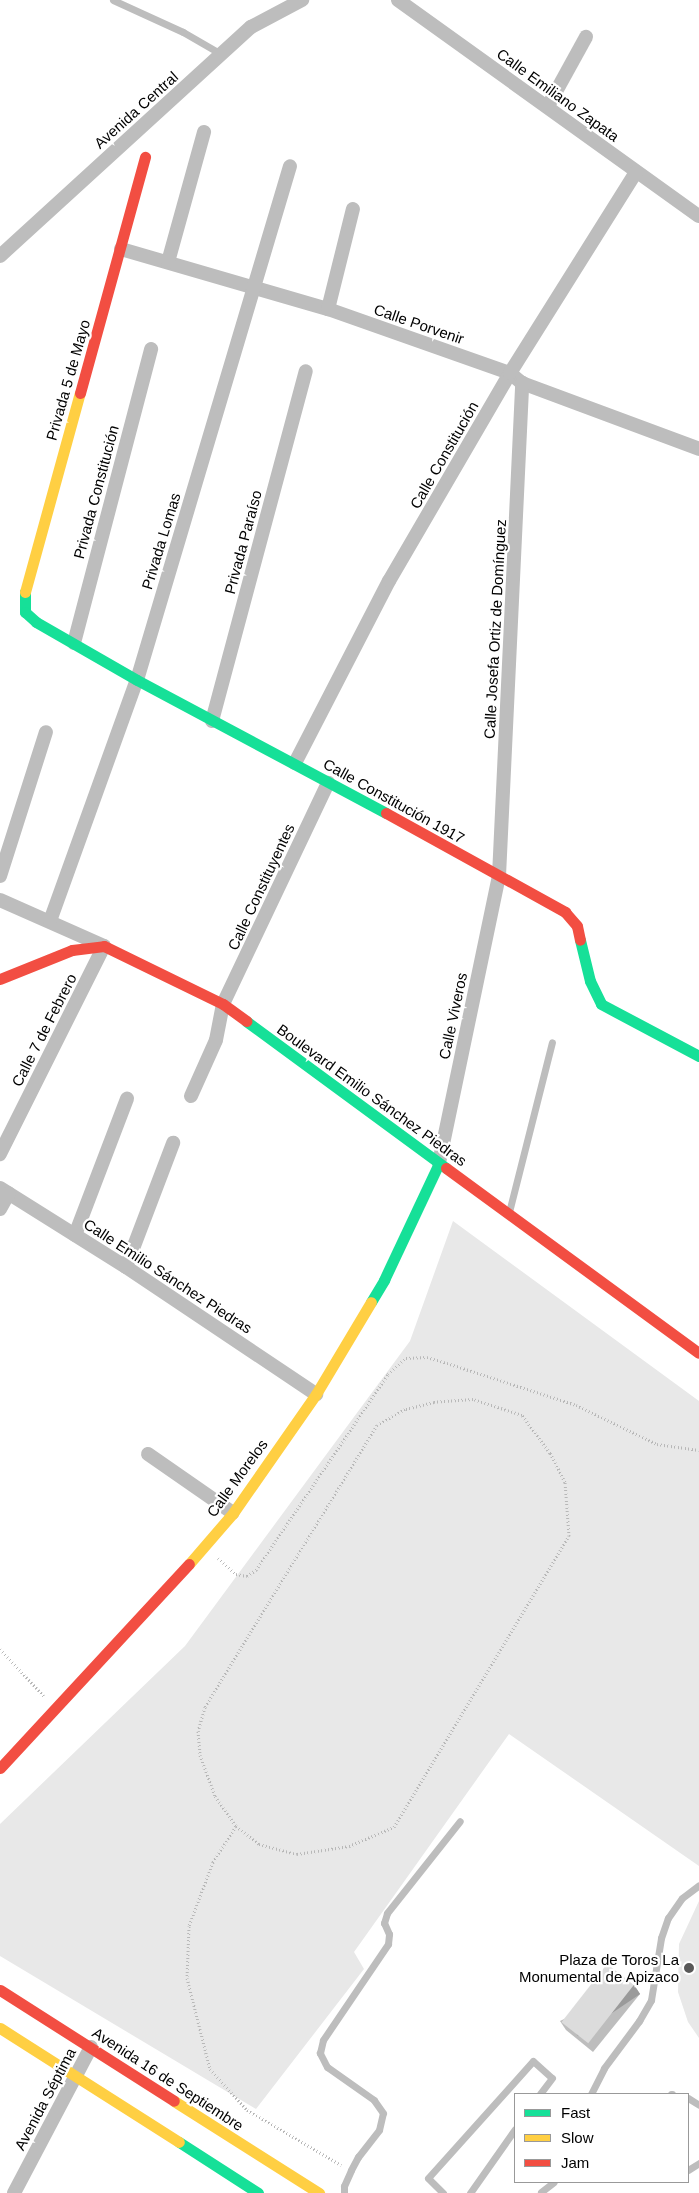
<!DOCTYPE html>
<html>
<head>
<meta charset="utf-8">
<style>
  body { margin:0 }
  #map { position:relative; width:699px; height:2193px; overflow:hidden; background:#fff; font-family:Arial,sans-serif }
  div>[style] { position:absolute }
  .green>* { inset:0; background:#e8e8e8 }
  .path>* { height:3px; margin-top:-1.5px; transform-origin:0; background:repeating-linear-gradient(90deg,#b8b8b8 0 1px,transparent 0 3.5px) }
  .lane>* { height:7px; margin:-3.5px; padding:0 3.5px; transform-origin:3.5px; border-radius:3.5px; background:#bdbdbd }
  .street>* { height:14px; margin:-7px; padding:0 7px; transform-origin:7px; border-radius:7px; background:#bdbdbd }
  .fast>* { height:11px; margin:-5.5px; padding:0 5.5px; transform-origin:5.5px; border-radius:5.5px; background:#16e098 }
  .slow>* { height:11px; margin:-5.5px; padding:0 5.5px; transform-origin:5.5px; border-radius:5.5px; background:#ffcf43 }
  .jam>* { height:11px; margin:-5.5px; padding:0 5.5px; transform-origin:5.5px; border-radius:5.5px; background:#f24e42 }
  .wall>* { inset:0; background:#bdbdbd }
  .shaded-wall>* { inset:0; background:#9a9a9a; transform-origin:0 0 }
  .building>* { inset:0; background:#dcdcdc; transform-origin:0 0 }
  .dots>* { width:14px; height:14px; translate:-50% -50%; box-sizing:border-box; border:2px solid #fff; border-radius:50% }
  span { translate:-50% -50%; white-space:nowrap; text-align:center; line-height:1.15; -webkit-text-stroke:4.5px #fff; paint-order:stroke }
  .street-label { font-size:15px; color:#000 }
  .poi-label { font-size:15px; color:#000 }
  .right { translate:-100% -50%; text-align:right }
  .legend { position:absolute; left:514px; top:2093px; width:175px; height:90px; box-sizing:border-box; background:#fff; border:1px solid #999; margin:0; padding:6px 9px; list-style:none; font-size:15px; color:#000 }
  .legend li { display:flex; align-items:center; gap:10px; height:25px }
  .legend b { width:25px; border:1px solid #999 }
</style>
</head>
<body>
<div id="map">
  <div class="green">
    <div style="clip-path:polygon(453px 1221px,699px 1401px,699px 1866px,509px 1734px,354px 1952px,364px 1969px,256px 2109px,0 1956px,0 1824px,185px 1646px,410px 1341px)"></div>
    <div style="clip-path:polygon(699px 1901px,699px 2038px,688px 2022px,678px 1992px,679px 1944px)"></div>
  </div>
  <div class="path">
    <div style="left:218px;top:1558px;width:24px;rotate:42deg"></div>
    <div style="left:236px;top:1574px;width:11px;rotate:10deg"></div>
    <div style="left:247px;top:1576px;width:11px;rotate:-34deg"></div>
    <div style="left:256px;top:1570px;width:236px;rotate:-56deg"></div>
    <div style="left:388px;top:1374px;width:24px;rotate:-42deg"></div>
    <div style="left:406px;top:1358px;width:21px;rotate:-3deg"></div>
    <div style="left:427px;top:1357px;width:21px;rotate:17deg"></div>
    <div style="left:447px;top:1363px;width:136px;rotate:18deg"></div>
    <div style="left:576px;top:1405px;width:90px;rotate:25.7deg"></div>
    <div style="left:657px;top:1444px;width:42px;rotate:8.1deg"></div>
    <div style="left:0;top:1649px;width:64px;rotate:46.9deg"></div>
    <div style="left:236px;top:1826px;width:29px;rotate:38deg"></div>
    <div style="left:259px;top:1844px;width:39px;rotate:15deg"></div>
    <div style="left:297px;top:1854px;width:53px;rotate:-8.7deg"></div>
    <div style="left:349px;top:1846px;width:49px;rotate:-22.9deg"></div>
    <div style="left:394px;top:1827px;width:340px;rotate:-59deg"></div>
    <div style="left:569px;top:1536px;width:54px;rotate:-94.2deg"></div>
    <div style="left:565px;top:1482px;width:33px;rotate:-117deg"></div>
    <div style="left:550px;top:1453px;width:47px;rotate:-126.4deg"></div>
    <div style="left:522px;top:1415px;width:52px;rotate:-161.9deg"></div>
    <div style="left:473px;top:1399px;width:39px;rotate:176deg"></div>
    <div style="left:434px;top:1402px;width:30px;rotate:166deg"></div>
    <div style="left:405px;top:1409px;width:32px;rotate:150deg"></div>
    <div style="left:377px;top:1425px;width:330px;rotate:121.4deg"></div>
    <div style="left:205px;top:1707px;width:25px;rotate:106deg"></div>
    <div style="left:198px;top:1731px;width:24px;rotate:85deg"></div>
    <div style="left:200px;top:1755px;width:44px;rotate:69.9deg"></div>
    <div style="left:215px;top:1796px;width:37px;rotate:55deg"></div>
    <div style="left:236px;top:1826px;width:43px;rotate:122.6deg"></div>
    <div style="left:213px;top:1862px;width:68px;rotate:110.6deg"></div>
    <div style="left:189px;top:1926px;width:52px;rotate:92.2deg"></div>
    <div style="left:187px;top:1978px;width:94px;rotate:75.8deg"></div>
    <div style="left:210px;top:2069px;width:55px;rotate:47.9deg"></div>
    <div style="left:247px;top:2110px;width:109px;rotate:30.3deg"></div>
  </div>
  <div class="lane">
    <div style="left:113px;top:0;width:77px;rotate:24.6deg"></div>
    <div style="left:183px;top:32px;width:44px;rotate:30.1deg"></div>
    <div style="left:509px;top:1212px;width:175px;rotate:-75.8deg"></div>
    <div style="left:591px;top:2094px;width:29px;rotate:-63deg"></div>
    <div style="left:604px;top:2068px;width:59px;rotate:-53.3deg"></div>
    <div style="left:639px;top:2021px;width:24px;rotate:-60deg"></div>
    <div style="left:651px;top:2000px;width:63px;rotate:-80.8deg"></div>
    <div style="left:661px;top:1938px;width:21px;rotate:-71deg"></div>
    <div style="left:668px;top:1918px;width:24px;rotate:-55deg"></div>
    <div style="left:682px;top:1898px;width:21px;rotate:-37deg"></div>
    <div style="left:671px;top:2094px;width:1px"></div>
    <div style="left:688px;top:2098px;width:13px;rotate:32deg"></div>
    <div style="left:688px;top:2170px;width:13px;rotate:-32deg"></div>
    <div style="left:541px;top:2192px;width:16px;rotate:-38deg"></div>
    <div style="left:344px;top:2193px;width:7px;rotate:-90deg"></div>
    <div style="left:344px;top:2186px;width:17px;rotate:-66deg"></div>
    <div style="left:351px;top:2170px;width:15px;rotate:-62deg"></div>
    <div style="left:358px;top:2157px;width:34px;rotate:-52deg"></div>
    <div style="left:379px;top:2130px;width:17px;rotate:-77deg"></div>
    <div style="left:383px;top:2113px;width:16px;rotate:-125deg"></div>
    <div style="left:374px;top:2100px;width:57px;rotate:-144.9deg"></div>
    <div style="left:327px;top:2067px;width:16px;rotate:-117deg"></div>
    <div style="left:320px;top:2053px;width:13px;rotate:-77deg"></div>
    <div style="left:323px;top:2040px;width:116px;rotate:-55.9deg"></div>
    <div style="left:388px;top:1944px;width:10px;rotate:-84deg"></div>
    <div style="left:389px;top:1934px;width:12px;rotate:-114deg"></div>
    <div style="left:384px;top:1923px;width:10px;rotate:-73deg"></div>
    <div style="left:387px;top:1913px;width:117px;rotate:-51.6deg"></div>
    <div style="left:443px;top:2193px;width:21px;rotate:-135deg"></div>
    <div style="left:428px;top:2178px;width:157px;rotate:-48.1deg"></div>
    <div style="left:533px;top:2061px;width:25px;rotate:42deg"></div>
    <div style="left:552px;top:2078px;width:20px;rotate:127deg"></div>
    <div style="left:470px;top:2193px;width:78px;rotate:-54.9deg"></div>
  </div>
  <div class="street">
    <div style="left:398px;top:0;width:370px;rotate:35.7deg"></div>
    <div style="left:548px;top:106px;width:79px;rotate:-61.2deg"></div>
    <div style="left:121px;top:249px;width:216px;rotate:16.2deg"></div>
    <div style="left:328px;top:309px;width:193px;rotate:19.4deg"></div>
    <div style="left:510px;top:373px;width:16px;rotate:40deg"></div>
    <div style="left:522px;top:383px;width:189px;rotate:20.4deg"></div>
    <div style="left:0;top:256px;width:340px;rotate:-42.4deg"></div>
    <div style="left:251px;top:27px;width:58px;rotate:-27.9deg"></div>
    <div style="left:168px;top:262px;width:135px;rotate:-74.5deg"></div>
    <div style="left:328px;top:309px;width:103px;rotate:-76deg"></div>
    <div style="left:74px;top:643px;width:304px;rotate:-75.3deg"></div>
    <div style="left:212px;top:721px;width:362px;rotate:-75deg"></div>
    <div style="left:295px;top:763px;width:205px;rotate:-62.7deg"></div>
    <div style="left:389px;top:581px;width:241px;rotate:-59.8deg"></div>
    <div style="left:510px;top:373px;width:237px;rotate:-57.9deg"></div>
    <div style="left:0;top:876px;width:151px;rotate:-72.3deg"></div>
    <div style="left:0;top:900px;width:114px;rotate:23.9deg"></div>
    <div style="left:104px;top:946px;width:233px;rotate:116.6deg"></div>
    <div style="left:50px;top:921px;width:256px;rotate:-70.2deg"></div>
    <div style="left:137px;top:680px;width:536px;rotate:-73.42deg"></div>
    <div style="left:191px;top:1096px;width:61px;rotate:-65.9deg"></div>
    <div style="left:216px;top:1040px;width:37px;rotate:-79deg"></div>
    <div style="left:223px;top:1004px;width:245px;rotate:-64.6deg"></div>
    <div style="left:439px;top:1163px;width:293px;rotate:-78.2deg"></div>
    <div style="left:499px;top:876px;width:494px;rotate:-87.3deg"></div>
    <div style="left:0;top:1188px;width:149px;rotate:32.1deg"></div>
    <div style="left:126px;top:1267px;width:229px;rotate:33.8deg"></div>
    <div style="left:0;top:1209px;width:18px;rotate:-61deg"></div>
    <div style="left:75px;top:1235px;width:146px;rotate:-69.1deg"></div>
    <div style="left:126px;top:1267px;width:133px;rotate:-69.2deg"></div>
    <div style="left:148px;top:1454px;width:103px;rotate:34.8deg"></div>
    <div style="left:14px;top:2193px;width:165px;rotate:-62.2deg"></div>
  </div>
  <div class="fast">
    <div style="left:25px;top:592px;width:20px;rotate:90deg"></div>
    <div style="left:25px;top:612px;width:15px;rotate:42deg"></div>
    <div style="left:36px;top:622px;width:116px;rotate:29.9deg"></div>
    <div style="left:137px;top:680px;width:282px;rotate:28.1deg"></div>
    <div style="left:580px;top:940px;width:42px;rotate:76.3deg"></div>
    <div style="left:590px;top:981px;width:25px;rotate:64deg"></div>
    <div style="left:601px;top:1004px;width:111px;rotate:28deg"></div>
    <div style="left:246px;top:1021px;width:248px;rotate:36.3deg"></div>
    <div style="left:371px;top:1302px;width:26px;rotate:-59deg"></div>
    <div style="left:384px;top:1280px;width:129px;rotate:-64.8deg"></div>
    <div style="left:179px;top:2142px;width:94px;rotate:32.8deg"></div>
  </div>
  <div class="slow">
    <div style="left:25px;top:592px;width:206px;rotate:-74.6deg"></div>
    <div style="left:189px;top:1564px;width:67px;rotate:-49.2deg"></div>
    <div style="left:233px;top:1513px;width:145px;rotate:-55.1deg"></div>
    <div style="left:316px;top:1394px;width:107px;rotate:-59.1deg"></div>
    <div style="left:0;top:2028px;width:212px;rotate:32.5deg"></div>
    <div style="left:174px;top:2101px;width:172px;rotate:32.4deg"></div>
  </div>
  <div class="jam">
    <div style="left:80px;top:393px;width:245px;rotate:-74.6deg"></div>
    <div style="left:386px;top:813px;width:205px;rotate:28.9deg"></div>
    <div style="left:565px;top:912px;width:18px;rotate:49deg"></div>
    <div style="left:577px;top:926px;width:14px;rotate:78deg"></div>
    <div style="left:0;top:979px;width:78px;rotate:-21.9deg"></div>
    <div style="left:72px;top:950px;width:32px;rotate:-7deg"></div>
    <div style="left:104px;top:946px;width:132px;rotate:26deg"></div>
    <div style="left:223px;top:1004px;width:29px;rotate:36deg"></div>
    <div style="left:446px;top:1168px;width:313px;rotate:36.2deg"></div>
    <div style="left:0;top:1768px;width:278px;rotate:-47.2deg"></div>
    <div style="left:0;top:1990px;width:206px;rotate:32.5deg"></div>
  </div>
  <div class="wall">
    <div style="clip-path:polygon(634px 1985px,640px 1994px,593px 2052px,566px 2030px,560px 2021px)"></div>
  </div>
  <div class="shaded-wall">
    <div style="left:634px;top:1985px;width:11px;height:75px;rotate:56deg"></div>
  </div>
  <div class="building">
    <div style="left:607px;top:1964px;width:34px;height:74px;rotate:38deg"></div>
  </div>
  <div class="dots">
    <div style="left:689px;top:1968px;background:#595959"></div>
  </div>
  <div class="street-label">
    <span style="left:558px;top:95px;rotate:36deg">Calle Emiliano Zapata</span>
    <span style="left:136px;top:110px;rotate:-42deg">Avenida Central</span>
    <span style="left:419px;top:324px;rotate:19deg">Calle Porvenir</span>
    <span style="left:68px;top:380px;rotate:-74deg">Privada 5 de Mayo</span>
    <span style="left:444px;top:455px;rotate:-60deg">Calle Constitución</span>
    <span style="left:96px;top:492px;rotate:-75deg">Privada Constitución</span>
    <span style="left:161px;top:541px;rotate:-73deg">Privada Lomas</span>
    <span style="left:243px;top:542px;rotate:-75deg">Privada Paraíso</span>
    <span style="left:495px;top:629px;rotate:-87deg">Calle Josefa Ortiz de Domínguez</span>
    <span style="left:394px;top:801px;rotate:29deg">Calle Constitución 1917</span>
    <span style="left:261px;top:887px;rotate:-65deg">Calle Constituyentes</span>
    <span style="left:453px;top:1016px;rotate:-78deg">Calle Viveros</span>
    <span style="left:44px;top:1030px;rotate:-63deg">Calle 7 de Febrero</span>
    <span style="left:372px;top:1095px;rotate:36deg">Boulevard Emilio Sánchez Piedras</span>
    <span style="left:168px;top:1276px;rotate:33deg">Calle Emilio Sánchez Piedras</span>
    <span style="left:237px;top:1478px;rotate:-54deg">Calle Morelos</span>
    <span style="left:168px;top:2079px;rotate:33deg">Avenida 16 de Septiembre</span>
    <span style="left:45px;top:2099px;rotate:-62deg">Avenida Séptima</span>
  </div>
  <div class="poi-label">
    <span class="right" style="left:679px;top:1968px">Plaza de Toros La<br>Monumental de Apizaco</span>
  </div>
  <ul class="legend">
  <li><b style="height:6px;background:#16e098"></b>Fast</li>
  <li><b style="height:6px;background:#ffcf43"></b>Slow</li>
  <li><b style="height:6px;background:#f24e42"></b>Jam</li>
  </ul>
</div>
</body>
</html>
